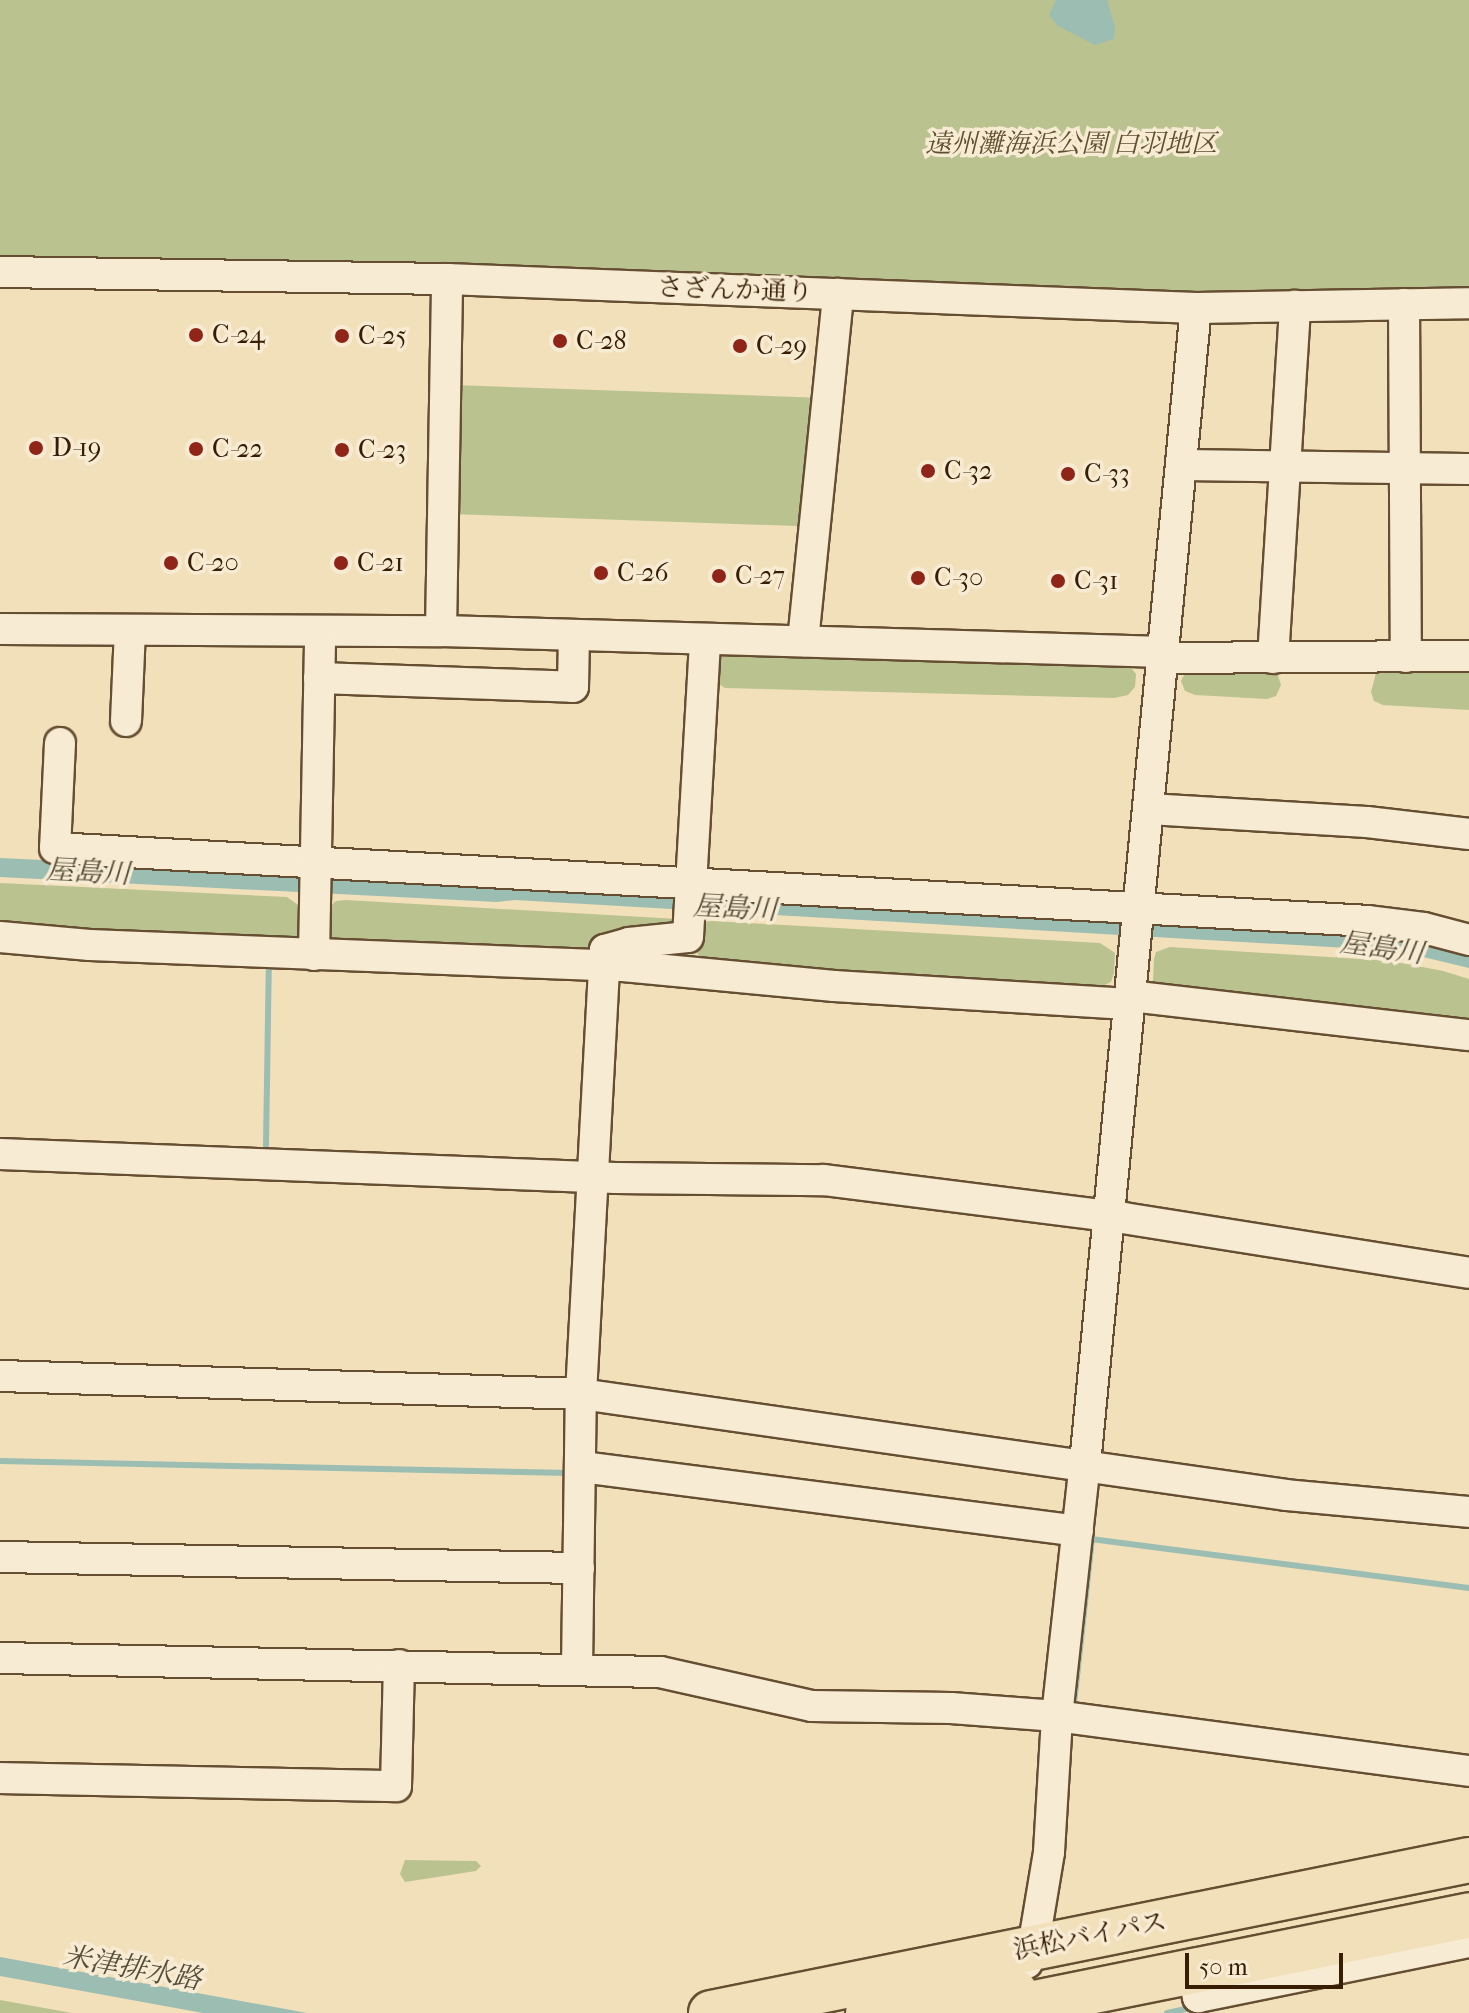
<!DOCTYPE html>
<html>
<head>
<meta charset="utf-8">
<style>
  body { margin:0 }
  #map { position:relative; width:1469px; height:2013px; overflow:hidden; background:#f2e0bb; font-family:"IM FELL French Canon","Noto Serif JP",serif }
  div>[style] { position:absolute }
  .green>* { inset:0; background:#bac290; transform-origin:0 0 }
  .water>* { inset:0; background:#9bbdb2 }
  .stream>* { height:6px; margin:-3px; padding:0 3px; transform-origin:3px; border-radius:3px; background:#9bbdb2 }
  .roads { filter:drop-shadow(2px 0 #654e32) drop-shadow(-2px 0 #654e32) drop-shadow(0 2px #654e32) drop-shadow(0 -2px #654e32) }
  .minor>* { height:30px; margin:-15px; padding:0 15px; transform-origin:15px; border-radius:15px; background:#f7ebd3 }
  .highway>* { height:44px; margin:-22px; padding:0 22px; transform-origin:22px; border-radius:22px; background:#f2e0bb }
  .dots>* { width:22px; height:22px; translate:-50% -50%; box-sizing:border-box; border:4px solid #f7ebd3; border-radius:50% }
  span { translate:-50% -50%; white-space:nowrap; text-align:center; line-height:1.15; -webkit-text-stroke:7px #f7ebd3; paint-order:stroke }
  .park-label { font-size:26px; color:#5e4f2e; font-style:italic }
  .street-label { font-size:26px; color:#361d04 }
  .poi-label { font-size:26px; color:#361d04 }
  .left { translate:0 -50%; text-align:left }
  .water-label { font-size:28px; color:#544d38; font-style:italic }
  .scale { position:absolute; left:1185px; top:1953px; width:158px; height:36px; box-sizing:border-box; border:4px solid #361d04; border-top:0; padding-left:10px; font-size:24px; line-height:28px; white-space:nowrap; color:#361d04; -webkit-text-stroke:6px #f7ebd3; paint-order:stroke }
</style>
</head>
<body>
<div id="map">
  <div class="green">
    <div style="clip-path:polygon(0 0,1469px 0,1469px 288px,1196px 292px,448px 263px,0 256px)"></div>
    <div style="left:453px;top:385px;width:364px;height:129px;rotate:2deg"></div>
    <div style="clip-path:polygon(721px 651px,1129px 665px,1136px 674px,1135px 687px,1128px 695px,1114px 698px,725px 688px,714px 681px,716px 656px)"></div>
    <div style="clip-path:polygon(1469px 665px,1469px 710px,1383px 705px,1374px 701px,1371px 692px,1377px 669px)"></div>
    <div style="clip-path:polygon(1268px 667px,1277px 673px,1281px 685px,1276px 696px,1267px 699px,1195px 695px,1185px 691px,1181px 681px,1186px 671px)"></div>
    <div style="clip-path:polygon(0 883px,287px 897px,301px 907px,300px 935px,296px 940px,91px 932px,0 925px)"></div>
    <div style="clip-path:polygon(346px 900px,678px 919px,682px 923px,578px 951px,333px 941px,328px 935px,329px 907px,336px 901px)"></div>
    <div style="clip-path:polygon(712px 921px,1100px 943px,1115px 953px,1114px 973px,1111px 982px,1096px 989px,836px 973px,700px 959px,694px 945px,703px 922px)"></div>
    <div style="clip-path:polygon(1170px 947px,1391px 961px,1443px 971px,1469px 979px,1469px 1026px,1157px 987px,1153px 981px,1154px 959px,1156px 952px)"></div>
    <div style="clip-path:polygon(405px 1860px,476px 1861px,481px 1866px,476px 1871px,405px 1882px,400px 1874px)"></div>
    <div style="clip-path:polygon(0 2000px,72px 2013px,0 2013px)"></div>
  </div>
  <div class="water">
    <div style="clip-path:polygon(1056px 0,1107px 0,1115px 27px,1114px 39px,1095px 45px,1058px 26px,1049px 15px)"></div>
    <div style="clip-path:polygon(0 858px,319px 873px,1366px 937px,1448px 950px,1469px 956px,1469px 968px,1419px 956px,1365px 949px,515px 900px,497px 902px,0 877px)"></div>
    <div style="clip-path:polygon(0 1957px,307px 2013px,203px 2013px,0 1976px)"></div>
  </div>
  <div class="stream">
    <div style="left:266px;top:1145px;width:184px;rotate:-89.1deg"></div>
    <div style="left:0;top:1461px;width:570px;rotate:1.21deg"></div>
    <div style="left:1091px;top:1539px;width:381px;rotate:7.4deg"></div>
    <div style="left:1074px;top:1704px;width:166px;rotate:-83.8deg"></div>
    <div style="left:1167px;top:2013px;width:29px;rotate:-12deg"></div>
  </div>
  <div class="roads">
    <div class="minor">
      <div style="left:0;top:272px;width:447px;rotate:0.9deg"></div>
      <div style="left:447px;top:279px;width:750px;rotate:2.22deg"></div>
      <div style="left:1196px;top:308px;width:273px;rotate:-1deg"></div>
      <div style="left:1404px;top:304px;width:353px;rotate:89.7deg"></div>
      <div style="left:1181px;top:465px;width:288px;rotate:0.8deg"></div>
      <div style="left:0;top:629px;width:441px;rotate:0.3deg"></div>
      <div style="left:441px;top:631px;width:723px;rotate:1.66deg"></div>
      <div style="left:441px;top:631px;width:352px;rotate:-89deg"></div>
      <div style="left:803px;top:641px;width:349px;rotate:-84.2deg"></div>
      <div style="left:1163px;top:658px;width:306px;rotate:-0.4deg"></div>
      <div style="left:1273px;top:658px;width:353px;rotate:-86.4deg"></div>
      <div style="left:319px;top:678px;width:254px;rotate:2deg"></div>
      <div style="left:573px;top:687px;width:52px;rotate:-88.9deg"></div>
      <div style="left:126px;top:721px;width:91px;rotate:-87.5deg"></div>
      <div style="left:60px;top:743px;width:105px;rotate:92.7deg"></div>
      <div style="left:55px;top:848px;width:1314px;rotate:3.18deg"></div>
      <div style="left:1367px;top:921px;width:57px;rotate:7deg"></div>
      <div style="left:1424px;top:928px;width:47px;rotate:14.9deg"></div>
      <div style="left:1149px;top:809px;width:218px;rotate:3.4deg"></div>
      <div style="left:1367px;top:822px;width:103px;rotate:6.7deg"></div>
      <div style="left:0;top:937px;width:90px;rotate:5.1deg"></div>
      <div style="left:90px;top:945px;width:533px;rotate:2.26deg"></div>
      <div style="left:623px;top:966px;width:212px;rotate:5.4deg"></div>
      <div style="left:834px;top:986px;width:297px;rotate:3.5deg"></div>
      <div style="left:314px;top:955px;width:324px;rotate:-88.9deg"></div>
      <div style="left:1131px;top:996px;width:340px;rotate:6.6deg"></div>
      <div style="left:0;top:1154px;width:616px;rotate:2.23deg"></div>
      <div style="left:616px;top:1178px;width:208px;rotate:0.6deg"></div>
      <div style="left:824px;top:1180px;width:301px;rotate:7.2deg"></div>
      <div style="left:1123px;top:1218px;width:350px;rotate:9deg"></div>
      <div style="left:0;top:1376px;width:581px;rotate:1.77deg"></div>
      <div style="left:581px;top:1394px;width:712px;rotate:8.15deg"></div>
      <div style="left:1286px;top:1495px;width:184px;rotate:5.3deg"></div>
      <div style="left:582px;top:1467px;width:500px;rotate:7.35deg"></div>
      <div style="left:0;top:1557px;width:579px;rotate:1.09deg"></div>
      <div style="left:0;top:1658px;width:660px;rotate:1.22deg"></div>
      <div style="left:660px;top:1672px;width:156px;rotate:12.6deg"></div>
      <div style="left:812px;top:1706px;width:139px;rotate:0.8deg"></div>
      <div style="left:951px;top:1708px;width:106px;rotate:4.3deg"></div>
      <div style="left:1057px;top:1716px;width:416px;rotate:7.6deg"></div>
      <div style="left:577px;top:1669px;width:275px;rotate:-89.2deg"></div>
      <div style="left:581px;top:1394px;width:445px;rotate:-86.9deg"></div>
      <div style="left:605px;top:950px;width:25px;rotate:-16deg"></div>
      <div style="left:629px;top:943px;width:59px;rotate:-5.8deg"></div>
      <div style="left:688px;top:937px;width:298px;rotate:-86.7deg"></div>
      <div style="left:0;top:1778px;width:396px;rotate:1.2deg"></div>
      <div style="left:396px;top:1786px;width:121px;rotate:-88.6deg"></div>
      <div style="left:1027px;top:1963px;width:16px;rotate:-68deg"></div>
      <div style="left:1033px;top:1948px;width:97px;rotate:-80.5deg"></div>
      <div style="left:1049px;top:1852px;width:136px;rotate:-86.6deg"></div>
      <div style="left:1057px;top:1716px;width:254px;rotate:-83.7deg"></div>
      <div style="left:1085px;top:1464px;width:1161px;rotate:-84.52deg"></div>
      <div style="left:1192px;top:1971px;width:27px;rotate:77deg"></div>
      <div style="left:1198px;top:1997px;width:277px;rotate:-11.5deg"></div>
    </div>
    <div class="highway">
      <div style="left:711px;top:2013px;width:773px;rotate:-11.41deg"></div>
      <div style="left:868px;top:2013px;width:104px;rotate:-11.1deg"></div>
      <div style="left:970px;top:1993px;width:45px;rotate:-1.3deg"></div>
      <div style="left:985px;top:2013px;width:494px;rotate:-11.4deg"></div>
    </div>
  </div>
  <div class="dots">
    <div style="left:196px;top:335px;background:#8f2418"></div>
    <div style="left:342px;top:336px;background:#8f2418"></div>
    <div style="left:560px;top:341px;background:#8f2418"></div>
    <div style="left:740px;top:346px;background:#8f2418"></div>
    <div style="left:36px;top:448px;background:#8f2418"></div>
    <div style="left:196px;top:449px;background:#8f2418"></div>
    <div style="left:342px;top:450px;background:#8f2418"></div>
    <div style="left:928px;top:471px;background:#8f2418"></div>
    <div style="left:1068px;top:474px;background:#8f2418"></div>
    <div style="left:171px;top:563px;background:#8f2418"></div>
    <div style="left:341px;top:563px;background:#8f2418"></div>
    <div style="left:601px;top:573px;background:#8f2418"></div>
    <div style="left:719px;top:576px;background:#8f2418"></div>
    <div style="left:918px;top:578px;background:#8f2418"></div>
    <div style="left:1058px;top:581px;background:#8f2418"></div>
  </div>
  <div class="park-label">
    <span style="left:1071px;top:144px">遠州灘海浜公園 白羽地区</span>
  </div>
  <div class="street-label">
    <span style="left:735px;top:290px;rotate:2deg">さざんか通り</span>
    <span style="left:1090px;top:1936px;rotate:-11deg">浜松バイパス</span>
  </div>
  <div class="poi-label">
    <span class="left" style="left:212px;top:335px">C-24</span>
    <span class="left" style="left:358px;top:336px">C-25</span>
    <span class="left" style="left:576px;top:341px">C-28</span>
    <span class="left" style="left:756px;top:346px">C-29</span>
    <span class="left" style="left:52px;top:448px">D-19</span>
    <span class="left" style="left:212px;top:449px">C-22</span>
    <span class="left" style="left:358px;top:450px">C-23</span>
    <span class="left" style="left:944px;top:471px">C-32</span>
    <span class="left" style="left:1084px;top:474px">C-33</span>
    <span class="left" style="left:187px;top:563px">C-20</span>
    <span class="left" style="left:357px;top:563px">C-21</span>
    <span class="left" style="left:617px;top:573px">C-26</span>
    <span class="left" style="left:735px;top:576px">C-27</span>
    <span class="left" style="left:934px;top:578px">C-30</span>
    <span class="left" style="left:1074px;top:581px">C-31</span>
  </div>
  <div class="water-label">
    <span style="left:88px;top:872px;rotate:3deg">屋島川</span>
    <span style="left:735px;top:908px;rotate:3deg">屋島川</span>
    <span style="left:1382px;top:948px;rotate:8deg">屋島川</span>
    <span style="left:132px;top:1968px;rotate:10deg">米津排水路</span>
  </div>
  <div class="scale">50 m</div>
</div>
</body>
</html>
